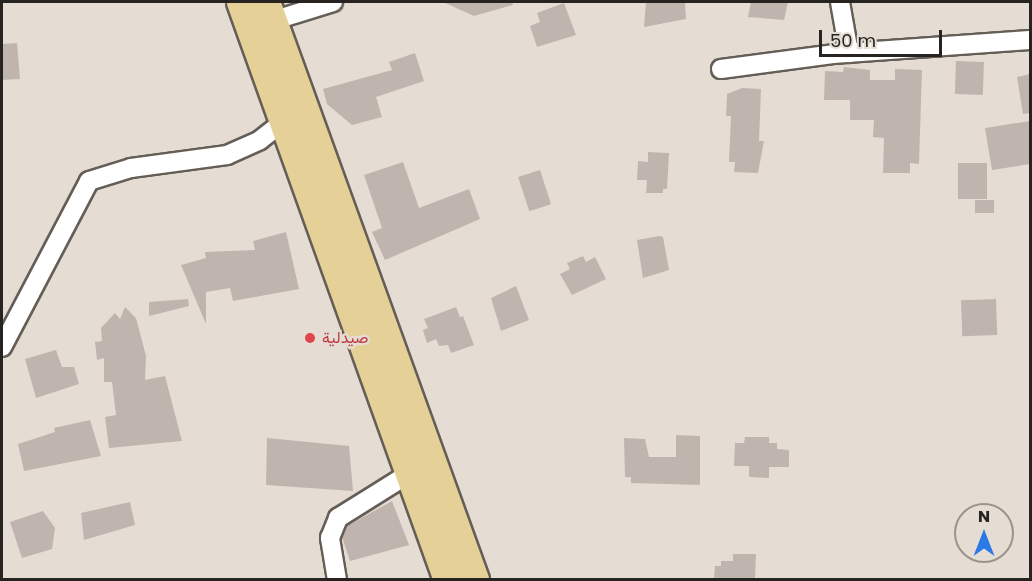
<!DOCTYPE html>
<html>
<head>
<meta charset="utf-8">
<style>
  body { margin:0 }
  #map { position:relative; width:1032px; height:581px; overflow:hidden; background:#e5ddd3; font-family:Poppins,Vazirmatn,sans-serif }
  div>[style] { position:absolute }
  .building>* { inset:0; background:#c0b4af; transform-origin:0 0 }
  .roads { filter:drop-shadow(2px 0 #655e56) drop-shadow(-2px 0 #655e56) drop-shadow(0 2px #655e56) drop-shadow(0 -2px #655e56) }
  .minor>* { height:18px; margin:-9px; padding:0 9px; transform-origin:9px; border-radius:9px; background:#fff }
  .primary>* { height:30px; margin:-15px; padding:0 15px; transform-origin:15px; border-radius:15px; background:#e5d198 }
  .dots>* { width:16px; height:16px; translate:-50% -50%; box-sizing:border-box; border:3px solid #e5ddd3; border-radius:50% }
  span { translate:-50% -50%; white-space:nowrap; text-align:center; line-height:1.15; -webkit-text-stroke:4.5px #e5ddd3; paint-order:stroke }
  .health-label { font-size:16px; color:#be3a42 }
  .left { translate:0 -50%; text-align:left }
  .frame { position:absolute; inset:0; border:3px solid #262320; pointer-events:none }
  .north { position:absolute; left:954px; top:503px; width:60px; height:60px; box-sizing:border-box; background:#e5ddd3; border:2px solid #99938b; border-radius:50%; rotate:0deg; font-size:16px; font-weight:700; line-height:24px; text-align:center; color:#262320 }
  .north::after { content:''; display:block; margin:auto; width:21px; height:27px; background:#2b79e5; clip-path:polygon(50% 0,100% 100%,50% 72%,0 100%) }
  .scale { position:absolute; left:819px; top:30px; width:123px; height:27px; box-sizing:border-box; border:3px solid #262320; border-top:0; padding-left:8px; font-size:18px; line-height:21px; white-space:nowrap; color:#262320; -webkit-text-stroke:4px #e5ddd3; paint-order:stroke }
</style>
</head>
<body>
<div id="map">
  <div class="building">
    <div style="clip-path:polygon(443px 2px,512px 2px,513px 5px,474px 16px)"></div>
    <div style="clip-path:polygon(646px 2px,685px 3px,686px 19px,644px 27px)"></div>
    <div style="clip-path:polygon(751px 2px,788px 2px,784px 20px,748px 17px)"></div>
    <div style="clip-path:polygon(564px 3px,576px 35px,537px 47px,530px 26px,540px 22px,537px 13px)"></div>
    <div style="clip-path:polygon(17px 43px,20px 79px,2px 80px,2px 44px)"></div>
    <div style="clip-path:polygon(415px 53px,424px 81px,376px 97px,382px 117px,352px 125px,327px 104px,323px 89px,392px 70px,389px 62px)"></div>
    <div style="left:956px;top:61px;width:28px;height:33px;rotate:2deg"></div>
    <div style="clip-path:polygon(844px 67px,870px 70px,870px 80px,895px 80px,895px 69px,922px 70px,919px 164px,910px 163px,910px 173px,883px 173px,884px 138px,873px 137px,874px 120px,850px 120px,850px 100px,824px 100px,825px 71px,843px 72px)"></div>
    <div style="clip-path:polygon(1030px 74px,1030px 113px,1023px 114px,1017px 77px)"></div>
    <div style="clip-path:polygon(742px 88px,761px 89px,759px 141px,764px 141px,758px 173px,734px 172px,735px 162px,729px 162px,731px 116px,726px 116px,727px 94px)"></div>
    <div style="clip-path:polygon(1030px 121px,1030px 164px,992px 170px,985px 128px)"></div>
    <div style="clip-path:polygon(648px 152px,669px 153px,667px 189px,663px 189px,663px 193px,646px 193px,647px 180px,637px 180px,638px 161px,648px 162px)"></div>
    <div style="clip-path:polygon(403px 162px,419px 208px,469px 189px,480px 219px,385px 260px,372px 232px,382px 228px,364px 175px)"></div>
    <div style="left:958px;top:163px;width:29px;height:36px"></div>
    <div style="left:540px;top:170px;width:36px;height:23px;rotate:72deg"></div>
    <div style="left:975px;top:200px;width:19px;height:13px"></div>
    <div style="clip-path:polygon(286px 232px,299px 289px,233px 301px,230px 288px,206px 292px,206px 324px,181px 265px,206px 258px,205px 252px,255px 250px,253px 241px)"></div>
    <div style="clip-path:polygon(659px 236px,663px 237px,669px 270px,643px 278px,637px 240px)"></div>
    <div style="clip-path:polygon(583px 256px,586px 262px,595px 257px,606px 279px,572px 295px,560px 274px,570px 269px,567px 263px)"></div>
    <div style="clip-path:polygon(516px 286px,529px 320px,501px 331px,491px 298px)"></div>
    <div style="clip-path:polygon(188px 299px,189px 306px,149px 316px,149px 302px)"></div>
    <div style="left:996px;top:299px;width:36px;height:35px;rotate:88deg"></div>
    <div style="clip-path:polygon(125px 307px,136px 318px,146px 356px,145px 380px,165px 376px,182px 441px,109px 448px,105px 417px,116px 415px,112px 382px,104px 382px,104px 358px,97px 360px,95px 342px,102px 341px,101px 328px,115px 313px,120px 319px)"></div>
    <div style="clip-path:polygon(456px 307px,460px 317px,463px 316px,474px 345px,451px 353px,448px 345px,439px 346px,436px 339px,427px 343px,423px 330px,428px 328px,424px 319px)"></div>
    <div style="clip-path:polygon(56px 350px,62px 367px,74px 367px,79px 384px,36px 398px,25px 359px)"></div>
    <div style="clip-path:polygon(90px 420px,101px 456px,24px 471px,18px 444px,55px 432px,54px 428px)"></div>
    <div style="clip-path:polygon(676px 435px,700px 436px,700px 485px,631px 483px,631px 477px,625px 477px,624px 438px,645px 439px,649px 457px,676px 457px)"></div>
    <div style="clip-path:polygon(745px 437px,769px 437px,769px 443px,777px 443px,777px 449px,789px 450px,789px 467px,769px 467px,769px 478px,749px 477px,749px 466px,734px 466px,735px 443px,744px 443px)"></div>
    <div style="clip-path:polygon(267px 438px,349px 446px,353px 491px,266px 485px)"></div>
    <div style="clip-path:polygon(392px 501px,409px 545px,350px 561px,342px 537px,347px 526px)"></div>
    <div style="clip-path:polygon(130px 502px,135px 525px,84px 540px,81px 513px)"></div>
    <div style="clip-path:polygon(43px 511px,55px 528px,52px 549px,22px 558px,10px 522px)"></div>
    <div style="clip-path:polygon(733px 554px,756px 554px,755px 579px,714px 579px,715px 566px,721px 566px,721px 561px,733px 561px)"></div>
  </div>
  <div class="roads">
    <div class="minor">
      <div style="left:840px;top:2px;width:52px;rotate:80deg"></div>
      <div style="left:272px;top:21px;width:64px;rotate:-17.3deg"></div>
      <div style="left:721px;top:69px;width:113px;rotate:-7.6deg"></div>
      <div style="left:833px;top:54px;width:197px;rotate:-4.1deg"></div>
      <div style="left:2px;top:347px;width:187px;rotate:-62.3deg"></div>
      <div style="left:89px;top:181px;width:44px;rotate:-17.2deg"></div>
      <div style="left:131px;top:168px;width:97px;rotate:-7.7deg"></div>
      <div style="left:227px;top:155px;width:36px;rotate:-24deg"></div>
      <div style="left:260px;top:140px;width:29px;rotate:-38deg"></div>
      <div style="left:337px;top:580px;width:43px;rotate:-99.5deg"></div>
      <div style="left:330px;top:538px;width:22px;rotate:-68deg"></div>
      <div style="left:338px;top:518px;width:85px;rotate:-32deg"></div>
    </div>
    <div class="primary">
      <div style="left:242px;top:2px;width:614px;rotate:70.3deg"></div>
      <div style="left:265px;top:2px;width:615px;rotate:70.12deg"></div>
    </div>
  </div>
  <div class="dots">
    <div style="left:310px;top:338px;background:#e0444e"></div>
  </div>
  <div class="health-label">
    <span class="left" style="left:322px;top:338px">صيدلية</span>
  </div>
  <div class="frame"></div>
  <div class="north">N</div>
  <div class="scale">50 m</div>
</div>
</body>
</html>
